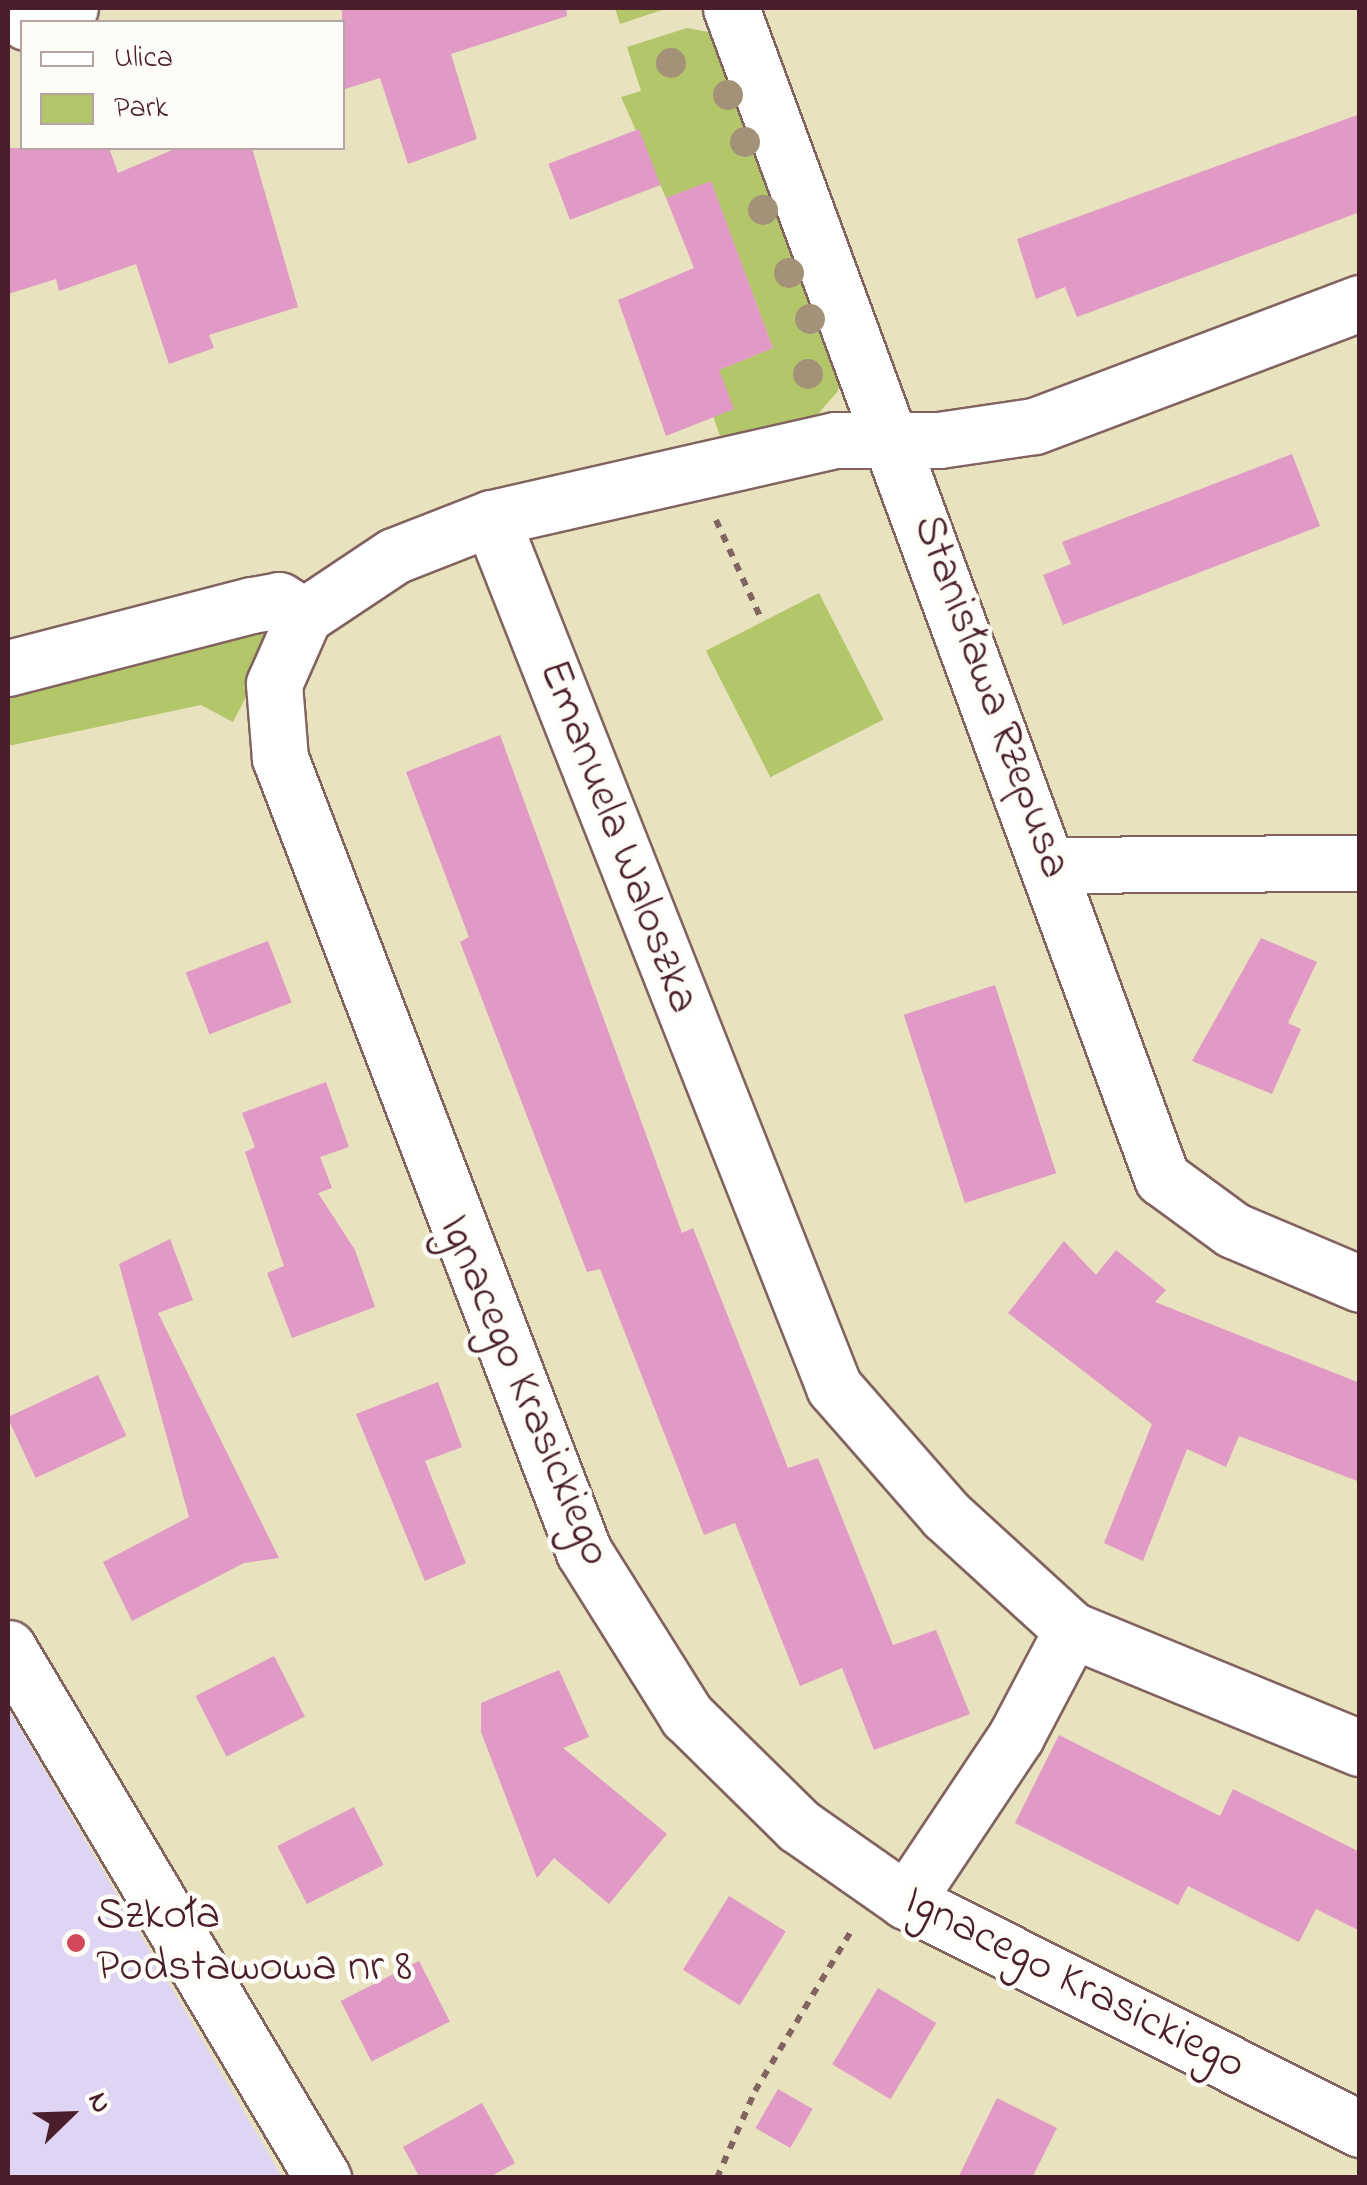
<!DOCTYPE html>
<html>
<head>
<meta charset="utf-8">
<style>
  body { margin:0 }
  #map { position:relative; width:1367px; height:2185px; overflow:hidden; background:#e8e2bf; font-family:"Indie Flower",sans-serif }
  div>[style] { position:absolute }
  .built>* { inset:0; background:#e0d4f4 }
  .green>* { inset:0; background:#b4c66a; transform-origin:0 0 }
  .building>* { inset:0; background:#e09ac5; transform-origin:0 0 }
  .path>* { height:6px; margin-top:-3px; transform-origin:0; background:repeating-linear-gradient(90deg,#81635f 0 8px,transparent 0 16px) }
  .roads { filter:drop-shadow(2px 0 #81635f) drop-shadow(-2px 0 #81635f) drop-shadow(0 2px #81635f) drop-shadow(0 -2px #81635f) }
  .minor>* { height:55px; margin:-27.5px; padding:0 27.5px; transform-origin:27.5px; border-radius:27.5px; background:#fff }
  .trees>* { width:30px; height:30px; margin:-15px; border-radius:50%; background:#a39278 }
  .dots>* { width:28px; height:28px; translate:-50% -50%; box-sizing:border-box; border:5px solid #fdfcf7; border-radius:50% }
  span { translate:-50% -50%; white-space:nowrap; text-align:center; line-height:1.15; -webkit-text-stroke:9px #fdfcf7; paint-order:stroke }
  .street-label { font-size:45px; color:#4a1f2b }
  .poi-label { font-size:45px; color:#4a1f2b }
  .left { translate:0 -50%; text-align:left }
  .frame { position:absolute; inset:0; border:10px solid #4a1f2b; pointer-events:none }
  .legend { position:absolute; left:20px; top:20px; width:325px; height:130px; box-sizing:border-box; background:#fdfcf7; border:2px solid #b5a4a5; margin:0; padding:12px 18px; list-style:none; font-size:30px; color:#4a1f2b }
  .legend li { display:flex; align-items:center; gap:20px; height:50px }
  .legend b { width:50px; border:2px solid #b5a4a5 }
  .north { position:absolute; left:20px; top:2065px; width:100px; height:100px; -webkit-text-stroke:8px #fdfcf7; paint-order:stroke; rotate:67deg; font-size:28px; font-weight:700; line-height:40px; text-align:center; color:#4a1f2b }
  .north::after { content:''; display:block; margin:auto; width:35px; height:45px; background:#4a1f2b; clip-path:polygon(50% 0,100% 100%,50% 72%,0 100%) }
</style>
</head>
<body>
<div id="map">
  <div class="built">
    <div style="clip-path:polygon(8px 1708px,282px 2177px,8px 2177px)"></div>
  </div>
  <div class="green">
    <div style="clip-path:polygon(615px 8px,668px 8px,620px 24px)"></div>
    <div style="clip-path:polygon(687px 28px,714px 33px,841px 372px,838px 391px,812px 421px,720px 436px,713px 416px,719px 370px,773px 348px,711px 182px,666px 198px,621px 97px,641px 91px,627px 47px)"></div>
    <div style="left:819px;top:593px;width:142px;height:127px;rotate:63deg"></div>
    <div style="clip-path:polygon(267px 628px,260px 670px,233px 722px,201px 705px,8px 746px,8px 691px)"></div>
  </div>
  <div class="building">
    <div style="clip-path:polygon(342px 8px,566px 8px,567px 16px,451px 54px,477px 139px,408px 164px,380px 78px,342px 90px)"></div>
    <div style="clip-path:polygon(1360px 114px,1360px 212px,1077px 317px,1065px 287px,1036px 299px,1017px 239px)"></div>
    <div style="left:639px;top:129px;width:60px;height:97px;rotate:69deg"></div>
    <div style="clip-path:polygon(8px 148px,109px 148px,118px 173px,177px 148px,252px 148px,298px 307px,209px 335px,214px 348px,169px 364px,136px 264px,59px 291px,56px 279px,8px 294px)"></div>
    <div style="clip-path:polygon(711px 181px,773px 348px,719px 370px,734px 409px,666px 436px,618px 300px,694px 268px,666px 198px)"></div>
    <div style="clip-path:polygon(1292px 454px,1320px 526px,1063px 625px,1043px 575px,1071px 564px,1062px 542px)"></div>
    <div style="clip-path:polygon(500px 735px,682px 1233px,693px 1228px,788px 1468px,818px 1458px,893px 1645px,936px 1630px,970px 1714px,874px 1750px,842px 1668px,800px 1686px,735px 1523px,704px 1535px,600px 1269px,587px 1272px,460px 942px,469px 937px,406px 772px)"></div>
    <div style="clip-path:polygon(1261px 938px,1317px 962px,1288px 1023px,1301px 1029px,1272px 1094px,1192px 1061px)"></div>
    <div style="left:268px;top:941px;width:66px;height:88px;rotate:69deg"></div>
    <div style="left:995px;top:985px;width:198px;height:96px;rotate:72deg"></div>
    <div style="clip-path:polygon(326px 1082px,349px 1147px,320px 1157px,332px 1188px,318px 1193px,355px 1250px,375px 1307px,292px 1338px,267px 1273px,284px 1266px,245px 1152px,255px 1147px,242px 1113px)"></div>
    <div style="clip-path:polygon(170px 1239px,193px 1300px,158px 1313px,279px 1558px,244px 1563px,132px 1621px,103px 1562px,189px 1517px,119px 1264px)"></div>
    <div style="clip-path:polygon(1064px 1241px,1096px 1275px,1116px 1250px,1166px 1290px,1155px 1302px,1360px 1383px,1360px 1482px,1239px 1436px,1226px 1467px,1187px 1449px,1143px 1561px,1104px 1543px,1152px 1424px,1008px 1313px)"></div>
    <div style="left:98px;top:1375px;width:67px;height:100px;rotate:65deg"></div>
    <div style="clip-path:polygon(438px 1382px,462px 1447px,425px 1461px,466px 1563px,425px 1581px,356px 1414px)"></div>
    <div style="left:274px;top:1656px;width:68px;height:88px;rotate:63deg"></div>
    <div style="clip-path:polygon(559px 1670px,589px 1737px,563px 1748px,667px 1834px,609px 1904px,554px 1858px,537px 1878px,481px 1732px,481px 1703px)"></div>
    <div style="clip-path:polygon(1059px 1735px,1220px 1816px,1233px 1789px,1360px 1852px,1360px 1931px,1316px 1909px,1299px 1942px,1188px 1886px,1178px 1905px,1015px 1823px)"></div>
    <div style="left:354px;top:1807px;width:65px;height:86px;rotate:63deg"></div>
    <div style="left:729px;top:1896px;width:67px;height:87px;rotate:32deg"></div>
    <div style="left:419px;top:1961px;width:68px;height:88px;rotate:63deg"></div>
    <div style="left:878px;top:1988px;width:68px;height:89px;rotate:31deg"></div>
    <div style="left:778px;top:2089px;width:40px;height:45px;rotate:30deg"></div>
    <div style="clip-path:polygon(997px 2098px,1057px 2128px,1032px 2178px,958px 2178px)"></div>
    <div style="clip-path:polygon(482px 2103px,515px 2163px,488px 2178px,420px 2178px,403px 2147px)"></div>
  </div>
  <div class="path">
    <div style="left:716px;top:520px;width:111px;rotate:65.5deg"></div>
    <div style="left:717px;top:2178px;width:95px;rotate:-66.4deg"></div>
    <div style="left:755px;top:2091px;width:192px;rotate:-59deg"></div>
  </div>
  <div class="roads">
    <div class="minor">
      <div style="left:731px;top:8px;width:1247px;rotate:69.78deg"></div>
      <div style="left:1162px;top:1178px;width:88px;rotate:36.2deg"></div>
      <div style="left:1233px;top:1230px;width:138px;rotate:23deg"></div>
      <div style="left:26px;top:22px;width:46px;rotate:-17.7deg"></div>
      <div style="left:1360px;top:303px;width:348px;rotate:159.3deg"></div>
      <div style="left:1034px;top:426px;width:96px;rotate:171.6deg"></div>
      <div style="left:939px;top:440px;width:104px;rotate:180deg"></div>
      <div style="left:835px;top:440px;width:353px;rotate:167.2deg"></div>
      <div style="left:491px;top:518px;width:934px;rotate:68.46deg"></div>
      <div style="left:834px;top:1387px;width:170px;rotate:48.8deg"></div>
      <div style="left:946px;top:1515px;width:171px;rotate:42.4deg"></div>
      <div style="left:1072px;top:1630px;width:311px;rotate:22.3deg"></div>
      <div style="left:491px;top:518px;width:104px;rotate:158.6deg"></div>
      <div style="left:394px;top:556px;width:108px;rotate:146.3deg"></div>
      <div style="left:304px;top:616px;width:74px;rotate:113.8deg"></div>
      <div style="left:274px;top:684px;width:74px;rotate:85.4deg"></div>
      <div style="left:280px;top:758px;width:850px;rotate:69.05deg"></div>
      <div style="left:584px;top:1552px;width:194px;rotate:57.9deg"></div>
      <div style="left:687px;top:1716px;width:157px;rotate:44.5deg"></div>
      <div style="left:799px;top:1826px;width:131px;rotate:35deg"></div>
      <div style="left:906px;top:1901px;width:508px;rotate:26.67deg"></div>
      <div style="left:8px;top:668px;width:252px;rotate:-14.5deg"></div>
      <div style="left:252px;top:605px;width:27px;rotate:-10deg"></div>
      <div style="left:279px;top:600px;width:30px;rotate:33deg"></div>
      <div style="left:1051px;top:865px;width:309px;rotate:-0.4deg"></div>
      <div style="left:8px;top:1648px;width:617px;rotate:59.28deg"></div>
      <div style="left:906px;top:1901px;width:198px;rotate:-56.3deg"></div>
      <div style="left:1016px;top:1736px;width:120px;rotate:-62.2deg"></div>
    </div>
  </div>
  <div class="trees">
    <div style="left:671px;top:63px"></div>
    <div style="left:728px;top:95px"></div>
    <div style="left:745px;top:142px"></div>
    <div style="left:763px;top:210px"></div>
    <div style="left:789px;top:273px"></div>
    <div style="left:810px;top:319px"></div>
    <div style="left:808px;top:374px"></div>
  </div>
  <div class="dots">
    <div style="left:76px;top:1943px;background:#d1495b"></div>
  </div>
  <div class="street-label">
    <span style="left:990px;top:697px;rotate:70deg">Stanisława Rzepusa</span>
    <span style="left:617px;top:837px;rotate:69deg">Emanuela Waloszka</span>
    <span style="left:523px;top:1391px;rotate:67deg">Ignacego Krasickiego</span>
    <span style="left:1074px;top:1984px;rotate:27deg">Ignacego Krasickiego</span>
  </div>
  <div class="poi-label">
    <span class="left" style="left:96px;top:1943px">Szkoła<br>Podstawowa nr 8</span>
  </div>
  <div class="frame"></div>
  <ul class="legend">
  <li><b style="height:12px;background:#fff"></b>Ulica</li>
  <li><b style="height:28px;background:#b4c66a"></b>Park</li>
  </ul>
  <div class="north">N</div>
</div>
</body>
</html>
